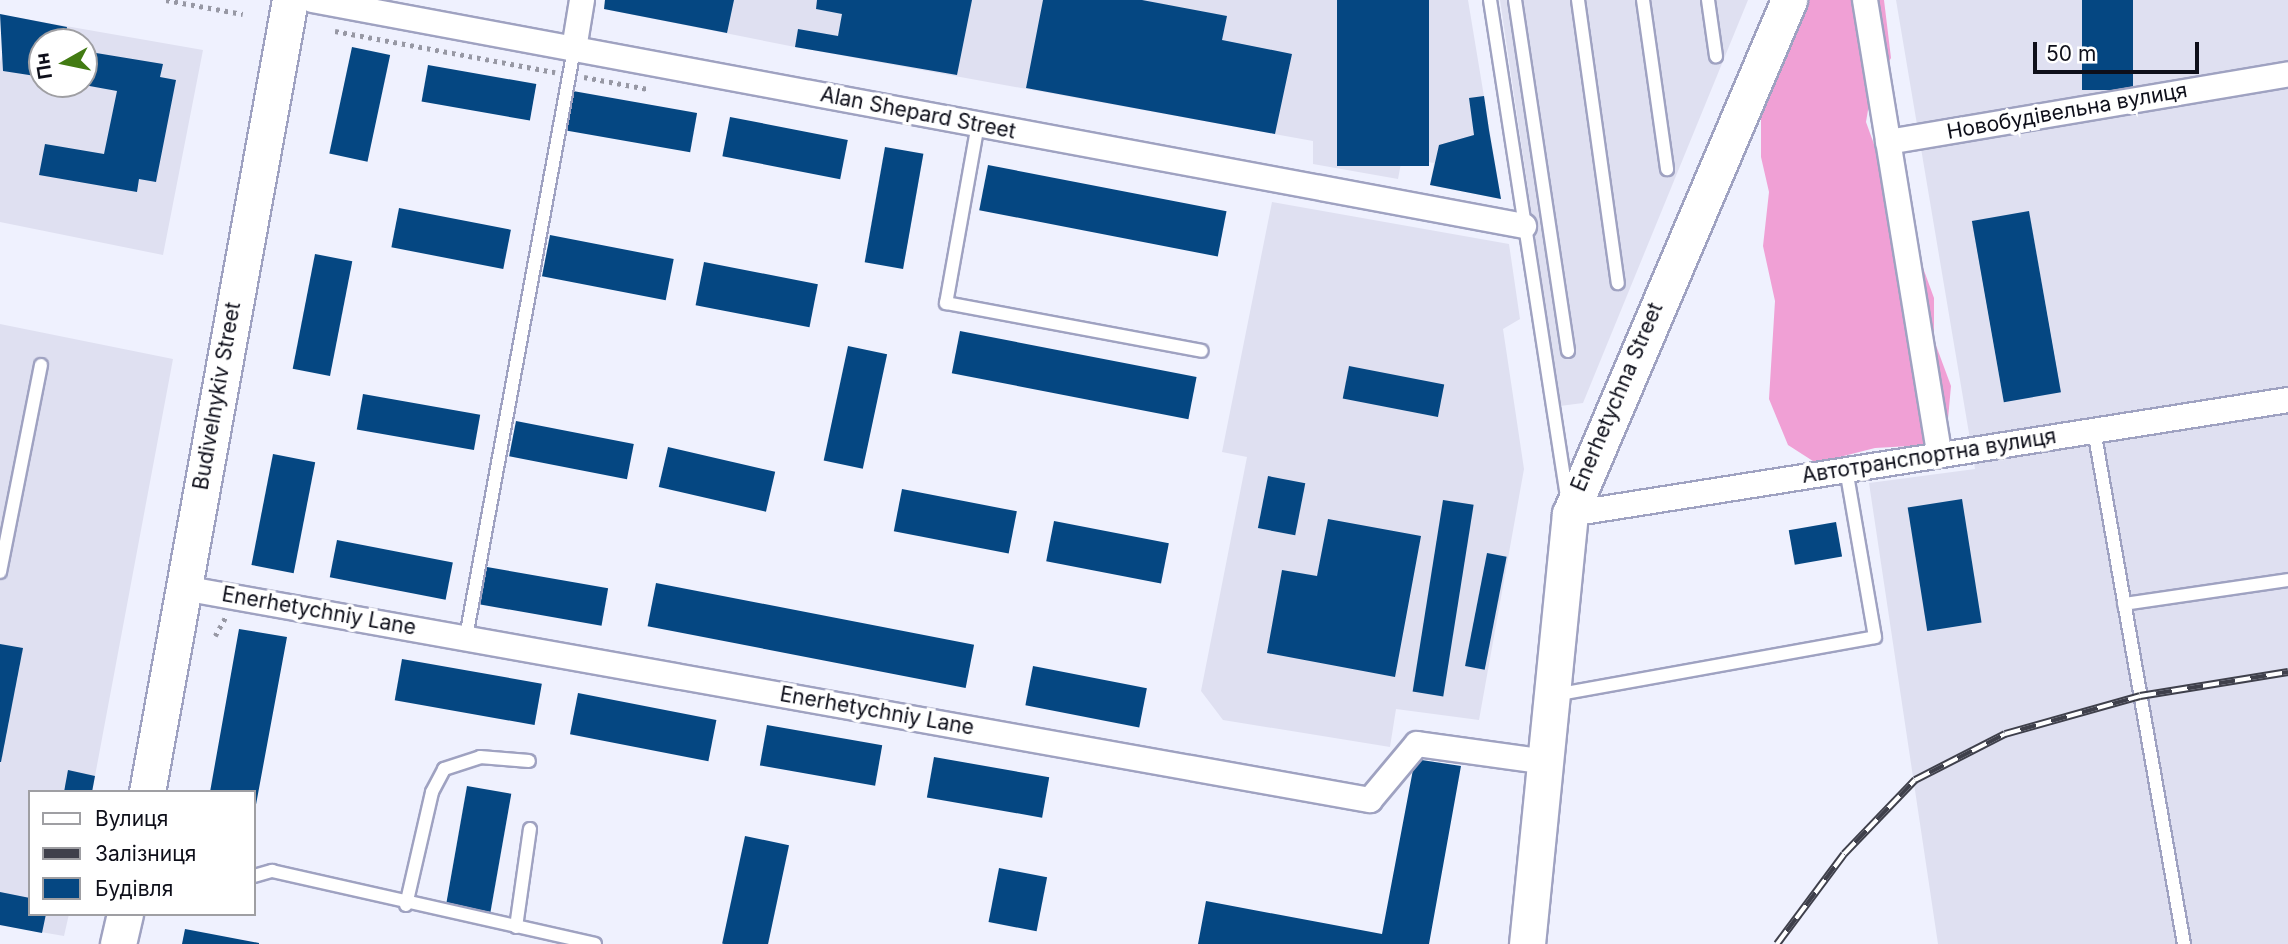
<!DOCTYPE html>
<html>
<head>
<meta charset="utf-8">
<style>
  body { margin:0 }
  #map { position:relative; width:2288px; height:944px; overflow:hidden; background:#eff1fe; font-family:Inter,sans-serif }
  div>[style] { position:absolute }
  .built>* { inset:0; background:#dfe0f1 }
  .forest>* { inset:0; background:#f0a0d5 }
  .building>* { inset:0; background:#054782; transform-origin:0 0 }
  .path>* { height:4.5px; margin-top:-2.25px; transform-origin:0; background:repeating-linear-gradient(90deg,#9798a4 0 3.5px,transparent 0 8.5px) }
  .roads { filter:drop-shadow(2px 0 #9fa2c1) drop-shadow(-2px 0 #9fa2c1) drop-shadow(0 2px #9fa2c1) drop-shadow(0 -2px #9fa2c1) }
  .lane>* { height:12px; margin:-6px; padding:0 6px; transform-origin:6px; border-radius:6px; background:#fff }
  .street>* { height:24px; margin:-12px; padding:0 12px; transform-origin:12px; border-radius:12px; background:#fff }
  .secondary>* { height:35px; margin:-17.5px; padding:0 17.5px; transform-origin:17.5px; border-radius:17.5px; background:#fff }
  .rail>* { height:8px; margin-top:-4px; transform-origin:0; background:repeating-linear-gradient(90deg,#fff 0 16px,#3f404b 0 32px); box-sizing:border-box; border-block:2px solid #3f404b }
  span { translate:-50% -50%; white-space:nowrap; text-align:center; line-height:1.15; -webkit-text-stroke:7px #fff; paint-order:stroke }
  .street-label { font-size:21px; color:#0e0f1a }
  .legend { position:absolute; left:28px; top:790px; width:228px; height:126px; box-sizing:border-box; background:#fff; border:2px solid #9f9fa3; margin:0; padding:9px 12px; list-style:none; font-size:21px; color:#0e0f1a }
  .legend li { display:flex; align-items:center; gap:14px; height:35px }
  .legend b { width:35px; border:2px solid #9f9fa3 }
  .north { position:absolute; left:28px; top:28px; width:70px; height:70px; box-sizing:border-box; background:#fff; border:2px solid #9f9fa3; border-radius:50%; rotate:261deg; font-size:19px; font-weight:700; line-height:28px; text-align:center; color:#0e0f1a }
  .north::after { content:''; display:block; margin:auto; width:24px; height:32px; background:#427b13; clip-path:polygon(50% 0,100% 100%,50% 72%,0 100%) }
  .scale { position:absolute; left:2033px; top:42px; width:166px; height:32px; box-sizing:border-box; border:4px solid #0e0f1a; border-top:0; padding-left:9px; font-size:21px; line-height:24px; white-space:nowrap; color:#0e0f1a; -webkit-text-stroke:5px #fff; paint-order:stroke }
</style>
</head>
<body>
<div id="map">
  <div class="built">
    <div style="clip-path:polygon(605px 0,1468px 0,1501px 199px,1430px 185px,1434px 163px,1402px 158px,1398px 179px,1313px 164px,1313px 141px,795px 47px,604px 9px)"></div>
    <div style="clip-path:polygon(1500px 0,1748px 0,1583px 403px,1560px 406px)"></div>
    <div style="clip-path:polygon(1896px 0,2288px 0,2288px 944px,1938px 944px,1869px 483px,1975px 469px)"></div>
    <div style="clip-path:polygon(evenodd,14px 17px,203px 50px,163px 255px,0 222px,0 62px,14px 17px,42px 42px,84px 42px,84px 84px,42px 84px,42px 42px)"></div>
    <div style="clip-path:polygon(1272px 202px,1509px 244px,1520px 319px,1503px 329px,1524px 469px,1479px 720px,1396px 709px,1390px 747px,1223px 720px,1201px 691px,1247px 457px,1222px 452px)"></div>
    <div style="clip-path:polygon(0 324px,173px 359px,92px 792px,30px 792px,30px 914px,69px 914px,64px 936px,0 925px)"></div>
  </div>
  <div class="forest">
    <div style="clip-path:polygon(1781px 0,1884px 0,1891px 58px,1871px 92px,1866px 122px,1875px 147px,1907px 169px,1914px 243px,1934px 298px,1934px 340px,1951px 386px,1948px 419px,1928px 445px,1875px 448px,1816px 463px,1788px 445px,1769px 399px,1775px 301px,1763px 246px,1769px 192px,1761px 157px,1761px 100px)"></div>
  </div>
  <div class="building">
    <div style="clip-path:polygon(605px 0,734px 0,727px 33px,604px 9px)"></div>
    <div style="clip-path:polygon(817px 0,972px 0,957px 75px,795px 47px,798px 29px,838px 36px,842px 14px,816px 9px)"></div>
    <div style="clip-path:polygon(1043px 0,1142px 0,1227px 16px,1222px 40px,1292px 54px,1275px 134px,1026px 88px)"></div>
    <div style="left:1337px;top:0;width:92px;height:166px"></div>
    <div style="left:2082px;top:0;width:51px;height:90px"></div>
    <div style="clip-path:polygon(0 14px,67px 27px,64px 42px,42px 42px,42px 77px,3px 71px)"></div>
    <div style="left:352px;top:47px;width:39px;height:109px;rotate:12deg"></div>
    <div style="clip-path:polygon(84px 51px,163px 64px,160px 77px,176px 80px,156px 182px,139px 179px,137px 192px,39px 175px,45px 144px,104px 154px,117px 91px,84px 85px)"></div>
    <div style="left:428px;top:65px;width:110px;height:37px;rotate:10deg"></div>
    <div style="left:573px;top:91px;width:126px;height:40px;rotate:10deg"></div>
    <div style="clip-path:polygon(1484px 96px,1489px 130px,1501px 199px,1430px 185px,1439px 145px,1474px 135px,1469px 98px)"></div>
    <div style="left:730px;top:117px;width:120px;height:40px;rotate:11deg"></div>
    <div style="left:885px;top:147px;width:39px;height:117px;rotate:10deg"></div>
    <div style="left:988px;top:165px;width:243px;height:46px;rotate:11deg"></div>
    <div style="left:399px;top:208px;width:114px;height:40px;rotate:11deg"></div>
    <div style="left:2029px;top:211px;width:184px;height:58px;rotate:80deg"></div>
    <div style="left:550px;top:235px;width:126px;height:42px;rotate:11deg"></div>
    <div style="left:315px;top:254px;width:38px;height:117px;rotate:11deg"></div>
    <div style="left:704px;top:262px;width:116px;height:44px;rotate:11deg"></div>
    <div style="left:960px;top:331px;width:241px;height:43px;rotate:11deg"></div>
    <div style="left:848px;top:346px;width:40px;height:117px;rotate:12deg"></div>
    <div style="left:1349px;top:366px;width:97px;height:33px;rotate:11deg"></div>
    <div style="left:363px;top:394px;width:119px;height:36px;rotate:10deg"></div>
    <div style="left:516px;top:421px;width:120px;height:36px;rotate:11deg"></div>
    <div style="left:668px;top:447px;width:110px;height:41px;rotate:13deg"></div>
    <div style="left:273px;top:454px;width:43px;height:113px;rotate:11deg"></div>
    <div style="left:1268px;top:476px;width:38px;height:53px;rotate:11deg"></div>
    <div style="left:902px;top:489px;width:117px;height:43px;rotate:11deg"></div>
    <div style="left:1962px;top:499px;width:125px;height:55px;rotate:81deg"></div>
    <div style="left:1443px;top:500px;width:31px;height:194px;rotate:9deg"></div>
    <div style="clip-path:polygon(1328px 519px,1421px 536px,1395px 677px,1267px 653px,1282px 570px,1317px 576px)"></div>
    <div style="left:1054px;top:521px;width:117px;height:41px;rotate:11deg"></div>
    <div style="left:1836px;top:522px;width:35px;height:48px;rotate:80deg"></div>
    <div style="left:337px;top:540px;width:118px;height:38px;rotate:11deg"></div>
    <div style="left:1487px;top:553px;width:20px;height:115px;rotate:11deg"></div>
    <div style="left:487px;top:567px;width:123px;height:38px;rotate:10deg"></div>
    <div style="left:656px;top:583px;width:324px;height:44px;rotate:11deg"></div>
    <div style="clip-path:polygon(239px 629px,287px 637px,255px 810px,254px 792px,210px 792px)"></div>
    <div style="clip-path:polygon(0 644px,23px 648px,1px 762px,0 762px)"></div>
    <div style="left:402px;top:659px;width:142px;height:42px;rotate:10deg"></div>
    <div style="left:1033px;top:666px;width:116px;height:40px;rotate:11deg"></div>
    <div style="left:578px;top:693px;width:141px;height:42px;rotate:11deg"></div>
    <div style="left:767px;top:725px;width:117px;height:41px;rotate:10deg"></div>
    <div style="left:934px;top:757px;width:117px;height:41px;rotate:10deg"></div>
    <div style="clip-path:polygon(1415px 759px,1461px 766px,1429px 944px,1198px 944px,1206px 901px,1382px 934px)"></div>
    <div style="clip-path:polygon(68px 770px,95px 776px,92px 792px,64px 792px)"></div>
    <div style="left:467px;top:786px;width:45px;height:120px;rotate:10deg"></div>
    <div style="left:745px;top:836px;width:45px;height:110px;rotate:12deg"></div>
    <div style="left:999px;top:868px;width:49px;height:55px;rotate:11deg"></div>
    <div style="clip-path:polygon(0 892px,30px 898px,30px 914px,46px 914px,42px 933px,0 925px)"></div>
    <div style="clip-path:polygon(185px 929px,259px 943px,259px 944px,182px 944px)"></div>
  </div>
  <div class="path">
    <div style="left:166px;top:0;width:78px;rotate:10.3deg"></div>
    <div style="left:335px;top:31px;width:224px;rotate:10.6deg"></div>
    <div style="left:584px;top:77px;width:65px;rotate:10.6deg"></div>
    <div style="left:215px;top:636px;width:21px;rotate:-61deg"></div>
  </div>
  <div class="roads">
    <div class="lane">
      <div style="left:1490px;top:0;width:503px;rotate:81.19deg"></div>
      <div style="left:1515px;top:0;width:355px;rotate:81.4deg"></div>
      <div style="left:1578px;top:0;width:286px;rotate:82deg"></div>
      <div style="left:1643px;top:0;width:171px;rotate:81.9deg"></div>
      <div style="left:1708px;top:0;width:57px;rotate:81.9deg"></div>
      <div style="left:978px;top:124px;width:182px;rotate:100.1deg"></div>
      <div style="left:946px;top:303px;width:260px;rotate:10.6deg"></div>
      <div style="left:2094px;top:430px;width:522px;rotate:80.07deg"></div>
      <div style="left:0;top:572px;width:211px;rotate:-78.8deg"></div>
      <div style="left:2124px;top:604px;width:166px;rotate:-8.3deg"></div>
      <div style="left:466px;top:637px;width:598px;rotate:-79.59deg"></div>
      <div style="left:1554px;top:695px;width:326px;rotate:-10.2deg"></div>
      <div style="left:1875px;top:637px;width:170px;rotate:-99.8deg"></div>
      <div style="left:254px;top:876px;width:19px;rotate:-16deg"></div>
      <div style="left:272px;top:871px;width:331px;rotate:12.7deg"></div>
      <div style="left:406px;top:905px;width:116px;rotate:-77deg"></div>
      <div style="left:432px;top:792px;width:26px;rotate:-62deg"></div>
      <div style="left:444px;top:769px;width:38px;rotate:-18deg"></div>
      <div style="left:480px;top:757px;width:49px;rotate:4.7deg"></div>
      <div style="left:516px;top:927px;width:99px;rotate:-81.9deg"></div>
    </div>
    <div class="street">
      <div style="left:312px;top:0;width:1233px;rotate:10.56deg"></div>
      <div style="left:1865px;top:0;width:459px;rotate:80.7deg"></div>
      <div style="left:574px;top:49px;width:50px;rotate:-80.7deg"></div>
      <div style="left:1888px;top:142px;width:406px;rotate:-9.6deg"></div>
      <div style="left:1570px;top:514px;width:727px;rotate:-9.02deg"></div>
      <div style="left:183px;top:588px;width:1206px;rotate:10.13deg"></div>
      <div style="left:1370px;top:800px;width:73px;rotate:-50deg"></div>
      <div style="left:1417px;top:744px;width:131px;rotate:7.9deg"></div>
    </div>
    <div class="secondary">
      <div style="left:147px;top:792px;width:805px;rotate:-79.77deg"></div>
      <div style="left:118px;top:944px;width:31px;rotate:-77deg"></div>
      <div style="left:1527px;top:944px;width:432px;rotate:-84.3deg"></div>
      <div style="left:1570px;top:514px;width:559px;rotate:-66.92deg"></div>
    </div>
  </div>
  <div class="rail">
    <div style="left:1777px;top:944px;width:112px;rotate:-53.3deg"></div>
    <div style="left:1844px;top:854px;width:103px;rotate:-46.2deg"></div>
    <div style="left:1915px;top:780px;width:101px;rotate:-27.1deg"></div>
    <div style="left:2005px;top:734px;width:140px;rotate:-15.7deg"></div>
    <div style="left:2140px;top:696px;width:150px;rotate:-9.2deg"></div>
  </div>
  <div class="street-label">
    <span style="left:2067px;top:111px;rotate:-10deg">Новобудівельна вулиця</span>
    <span style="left:918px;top:113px;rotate:11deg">Alan Shepard Street</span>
    <span style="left:217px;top:396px;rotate:-80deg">Budivelnykiv Street</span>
    <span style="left:1617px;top:397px;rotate:-67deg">Enerhetychna Street</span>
    <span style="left:1929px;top:456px;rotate:-9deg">Автотранспортна вулиця</span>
    <span style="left:319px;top:611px;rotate:10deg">Enerhetychniy Lane</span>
    <span style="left:877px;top:711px;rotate:10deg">Enerhetychniy Lane</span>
  </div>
  <ul class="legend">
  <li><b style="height:9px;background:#fff"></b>Вулиця</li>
  <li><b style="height:9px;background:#3f404b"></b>Залізниця</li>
  <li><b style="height:19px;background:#054782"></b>Будівля</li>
  </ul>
  <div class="north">Пн</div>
  <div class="scale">50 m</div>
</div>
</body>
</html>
